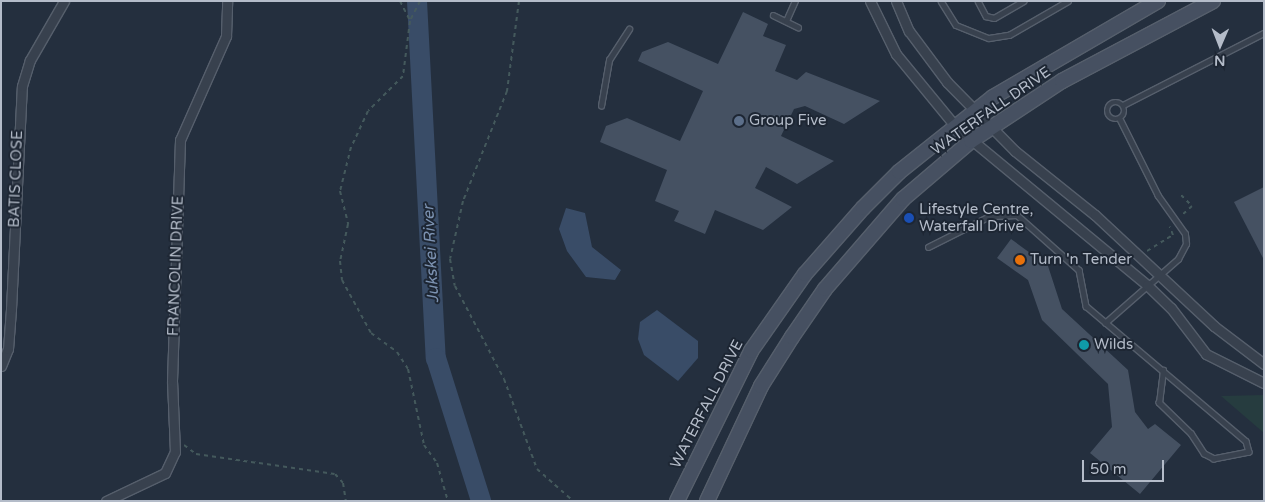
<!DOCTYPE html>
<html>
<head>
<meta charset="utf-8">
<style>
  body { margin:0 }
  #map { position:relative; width:1265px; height:502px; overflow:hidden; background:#242f3e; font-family:"Varela Round",sans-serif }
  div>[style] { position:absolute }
  .green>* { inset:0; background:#263c3f }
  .water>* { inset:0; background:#394c67 }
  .river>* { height:20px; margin:-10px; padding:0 10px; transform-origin:10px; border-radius:10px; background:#394c67 }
  .building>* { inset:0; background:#455162 }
  .path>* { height:2px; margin-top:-1px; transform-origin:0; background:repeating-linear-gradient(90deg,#44595c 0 4px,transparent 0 8px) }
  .roads { filter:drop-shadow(1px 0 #565f6c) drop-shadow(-1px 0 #565f6c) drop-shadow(0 1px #565f6c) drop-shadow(0 -1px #565f6c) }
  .service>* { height:4.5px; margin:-2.25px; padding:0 2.25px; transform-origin:2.25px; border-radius:2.25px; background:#38414e }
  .service>.ring { margin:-2.25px; padding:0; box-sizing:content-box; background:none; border:4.5px solid #38414e; border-radius:50% }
  .minor>* { height:9px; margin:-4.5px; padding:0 4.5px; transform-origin:4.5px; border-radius:4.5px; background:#38414e }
  .secondary>* { height:14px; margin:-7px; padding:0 7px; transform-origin:7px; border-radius:7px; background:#465061 }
  .dots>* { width:14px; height:14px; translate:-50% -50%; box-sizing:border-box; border:2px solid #1d2633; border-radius:50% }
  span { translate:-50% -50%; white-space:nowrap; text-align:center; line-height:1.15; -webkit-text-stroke:4px #1d2633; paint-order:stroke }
  .street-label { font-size:15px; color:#b4bcc9 }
  .poi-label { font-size:15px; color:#b4bcc9 }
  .left { translate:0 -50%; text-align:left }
  .water-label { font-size:16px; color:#7c92b1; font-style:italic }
  .frame { position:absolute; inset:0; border:2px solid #b4bcc9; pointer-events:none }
  .north { position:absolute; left:1195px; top:20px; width:50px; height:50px; -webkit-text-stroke:4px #1d2633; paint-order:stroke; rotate:181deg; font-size:14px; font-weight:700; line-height:20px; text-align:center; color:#b4bcc9 }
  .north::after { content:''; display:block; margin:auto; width:18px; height:22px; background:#b4bcc9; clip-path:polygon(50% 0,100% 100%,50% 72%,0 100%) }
  .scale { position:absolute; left:1082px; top:460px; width:82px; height:22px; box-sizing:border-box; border:2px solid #b4bcc9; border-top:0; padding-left:6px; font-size:15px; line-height:18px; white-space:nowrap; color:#b4bcc9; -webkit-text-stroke:4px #1d2633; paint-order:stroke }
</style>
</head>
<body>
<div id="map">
  <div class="green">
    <div style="clip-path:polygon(1264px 395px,1264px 433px,1221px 396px)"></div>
  </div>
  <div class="water">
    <div style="clip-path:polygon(566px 208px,585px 213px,592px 247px,621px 270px,615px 280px,586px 277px,567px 251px,559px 229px)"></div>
    <div style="clip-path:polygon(657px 310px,698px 341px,698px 358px,678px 381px,644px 355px,638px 339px,640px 322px)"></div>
  </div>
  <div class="river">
    <div style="left:417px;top:1px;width:358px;rotate:87deg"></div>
    <div style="left:436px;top:358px;width:150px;rotate:72.5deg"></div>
  </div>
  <div class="building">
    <div style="clip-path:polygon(743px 12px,768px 24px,763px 36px,786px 45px,775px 71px,797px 80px,806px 72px,880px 101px,844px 124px,805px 106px,794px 109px,781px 136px,834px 161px,797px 184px,766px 167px,755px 188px,792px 207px,763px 230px,715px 210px,705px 234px,674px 221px,679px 211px,655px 201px,667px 170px,600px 142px,606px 126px,627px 118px,680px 141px,703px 91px,638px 61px,642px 52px,668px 42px,718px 64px)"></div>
    <div style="clip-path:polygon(1264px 187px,1264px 260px,1234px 202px)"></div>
    <div style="clip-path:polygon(1011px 239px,1048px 266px,1062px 309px,1128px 370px,1135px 412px,1148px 429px,1155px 424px,1181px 445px,1140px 494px,1090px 453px,1112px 427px,1108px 384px,1042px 320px,1028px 280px,997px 258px)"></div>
  </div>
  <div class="path">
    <div style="left:400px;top:1px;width:22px;rotate:63deg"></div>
    <div style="left:420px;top:1px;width:22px;rotate:117deg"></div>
    <div style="left:410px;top:21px;width:55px;rotate:97.3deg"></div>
    <div style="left:403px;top:76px;width:49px;rotate:135deg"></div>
    <div style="left:368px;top:111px;width:40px;rotate:115deg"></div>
    <div style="left:351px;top:147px;width:45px;rotate:104deg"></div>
    <div style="left:340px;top:191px;width:34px;rotate:76deg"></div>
    <div style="left:348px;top:224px;width:38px;rotate:102deg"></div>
    <div style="left:340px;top:261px;width:19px;rotate:84deg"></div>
    <div style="left:342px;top:280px;width:60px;rotate:61.3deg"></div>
    <div style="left:371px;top:333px;width:32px;rotate:36deg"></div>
    <div style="left:397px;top:352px;width:20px;rotate:57deg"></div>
    <div style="left:408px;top:369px;width:78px;rotate:78.1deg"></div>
    <div style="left:424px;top:445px;width:22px;rotate:54deg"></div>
    <div style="left:437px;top:463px;width:40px;rotate:74deg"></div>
    <div style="left:519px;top:1px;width:91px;rotate:97.6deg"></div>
    <div style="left:507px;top:91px;width:118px;rotate:111.8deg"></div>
    <div style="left:463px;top:201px;width:59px;rotate:102.6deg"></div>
    <div style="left:450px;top:259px;width:27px;rotate:80deg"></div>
    <div style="left:455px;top:286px;width:105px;rotate:62.2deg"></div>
    <div style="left:504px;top:379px;width:96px;rotate:69.9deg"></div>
    <div style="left:537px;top:469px;width:48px;rotate:41.6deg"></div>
    <div style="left:1181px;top:195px;width:16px;rotate:45deg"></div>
    <div style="left:1192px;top:206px;width:13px;rotate:138deg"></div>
    <div style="left:1147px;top:251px;width:31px;rotate:-32deg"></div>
    <div style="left:1173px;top:235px;width:9px;rotate:-111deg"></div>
    <div style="left:184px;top:445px;width:15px;rotate:37deg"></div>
    <div style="left:196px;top:454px;width:140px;rotate:8.2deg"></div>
    <div style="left:335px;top:474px;width:12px;rotate:48deg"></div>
    <div style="left:343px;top:483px;width:18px;rotate:81deg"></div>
  </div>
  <div class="roads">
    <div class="service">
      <div style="left:941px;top:1px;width:28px;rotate:58deg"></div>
      <div style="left:956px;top:25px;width:35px;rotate:22deg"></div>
      <div style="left:989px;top:38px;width:20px;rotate:-9deg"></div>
      <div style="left:1009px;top:35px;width:68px;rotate:-30deg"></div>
      <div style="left:978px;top:1px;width:17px;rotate:62deg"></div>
      <div style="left:986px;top:16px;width:8px;rotate:14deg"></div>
      <div style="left:994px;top:18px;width:34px;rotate:-30deg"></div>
      <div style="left:773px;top:15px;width:28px;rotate:26deg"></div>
      <div style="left:786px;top:21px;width:22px;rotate:-66deg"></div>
      <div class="ring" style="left:1107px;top:102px;width:13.5px;height:13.5px"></div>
      <div style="left:1123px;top:105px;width:158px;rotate:-27.1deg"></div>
      <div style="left:601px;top:106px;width:47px;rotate:-80.1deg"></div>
      <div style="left:609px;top:60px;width:37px;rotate:-57deg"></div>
      <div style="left:928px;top:247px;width:69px;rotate:-26.6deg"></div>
      <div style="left:990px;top:216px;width:27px;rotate:-2deg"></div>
      <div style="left:1017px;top:215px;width:83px;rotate:41.6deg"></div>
      <div style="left:1079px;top:270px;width:37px;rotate:79deg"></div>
      <div style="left:1086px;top:306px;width:209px;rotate:40.2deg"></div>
      <div style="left:1246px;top:441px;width:11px;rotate:75deg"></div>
      <div style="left:1249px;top:452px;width:36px;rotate:169deg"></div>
      <div style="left:1214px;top:459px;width:11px;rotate:-153deg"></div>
      <div style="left:1204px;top:454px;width:24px;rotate:-123deg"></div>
      <div style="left:1191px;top:434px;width:45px;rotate:-135.9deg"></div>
      <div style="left:1159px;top:403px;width:33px;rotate:-83deg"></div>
      <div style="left:1105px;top:323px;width:97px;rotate:-41.2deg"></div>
      <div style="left:1178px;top:259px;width:17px;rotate:-62deg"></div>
      <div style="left:1186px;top:244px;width:10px;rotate:-96deg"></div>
      <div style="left:1185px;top:234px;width:47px;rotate:-125.4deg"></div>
      <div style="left:1158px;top:196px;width:85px;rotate:-116.6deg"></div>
    </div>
    <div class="minor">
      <div style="left:870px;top:1px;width:59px;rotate:63.9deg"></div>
      <div style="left:896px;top:54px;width:94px;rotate:50.6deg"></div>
      <div style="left:956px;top:127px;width:248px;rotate:39.6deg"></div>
      <div style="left:1147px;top:285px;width:33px;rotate:44deg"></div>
      <div style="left:1171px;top:308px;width:58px;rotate:52.7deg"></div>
      <div style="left:1206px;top:354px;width:65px;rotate:26.6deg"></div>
      <div style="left:896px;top:1px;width:33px;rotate:67deg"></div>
      <div style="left:909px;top:31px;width:64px;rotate:53.3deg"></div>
      <div style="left:947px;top:82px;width:97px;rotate:45.4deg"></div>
      <div style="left:1015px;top:151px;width:102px;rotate:38.7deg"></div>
      <div style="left:1095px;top:215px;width:163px;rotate:43deg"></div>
      <div style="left:1214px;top:326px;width:63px;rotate:37.2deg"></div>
      <div style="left:1px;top:366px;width:18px;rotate:-68deg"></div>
      <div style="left:8px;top:349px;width:40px;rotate:-85.7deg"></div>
      <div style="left:11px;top:309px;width:223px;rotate:-87.2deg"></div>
      <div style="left:22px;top:86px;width:27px;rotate:-73deg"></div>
      <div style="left:30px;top:60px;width:68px;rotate:-60deg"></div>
      <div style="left:106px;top:501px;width:65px;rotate:-25.4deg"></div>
      <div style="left:165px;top:473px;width:23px;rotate:-65deg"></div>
      <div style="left:175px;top:452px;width:71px;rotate:-92.4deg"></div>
      <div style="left:172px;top:381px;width:241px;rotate:-88.1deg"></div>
      <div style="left:180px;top:140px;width:114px;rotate:-66.1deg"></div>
      <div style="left:226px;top:36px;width:35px;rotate:-88deg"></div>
    </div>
    <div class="secondary">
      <div style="left:677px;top:501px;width:167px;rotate:-63.7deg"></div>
      <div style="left:751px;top:351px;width:94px;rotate:-55deg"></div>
      <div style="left:805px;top:274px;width:88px;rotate:-48.7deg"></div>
      <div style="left:863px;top:208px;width:51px;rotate:-45deg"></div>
      <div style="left:899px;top:172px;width:120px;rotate:-38.6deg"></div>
      <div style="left:993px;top:97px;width:191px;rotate:-30.2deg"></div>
      <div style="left:707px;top:501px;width:127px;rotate:-64.8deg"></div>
      <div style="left:761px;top:386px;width:58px;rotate:-57.7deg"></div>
      <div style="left:792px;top:337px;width:58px;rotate:-55.5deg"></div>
      <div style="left:825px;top:289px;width:119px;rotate:-49.1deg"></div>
      <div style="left:903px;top:199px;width:89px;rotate:-40.5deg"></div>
      <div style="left:971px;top:141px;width:109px;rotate:-33.4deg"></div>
      <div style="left:1062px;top:81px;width:171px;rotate:-27.9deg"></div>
    </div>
  </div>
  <div class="dots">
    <div style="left:739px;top:121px;background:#5c6f8a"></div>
    <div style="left:909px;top:218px;background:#1a4fb4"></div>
    <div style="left:1020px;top:260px;background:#e8710a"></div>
    <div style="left:1084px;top:345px;background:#0f9aa8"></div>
  </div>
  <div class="street-label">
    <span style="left:991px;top:111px;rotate:-35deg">WATERFALL DRIVE</span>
    <span style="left:16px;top:179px;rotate:-88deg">BATIS CLOSE</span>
    <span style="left:176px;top:266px;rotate:-88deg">FRANCOLIN DRIVE</span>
    <span style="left:707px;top:404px;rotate:-63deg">WATERFALL DRIVE</span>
  </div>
  <div class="poi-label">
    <span class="left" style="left:749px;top:121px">Group Five</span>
    <span class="left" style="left:919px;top:218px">Lifestyle Centre,<br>Waterfall Drive</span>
    <span class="left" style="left:1030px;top:260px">Turn 'n Tender</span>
    <span class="left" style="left:1094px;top:345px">Wilds</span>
  </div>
  <div class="water-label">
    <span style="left:431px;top:254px;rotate:-93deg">Jukskei River</span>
  </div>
  <div class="frame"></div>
  <div class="north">N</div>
  <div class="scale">50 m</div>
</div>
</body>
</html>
